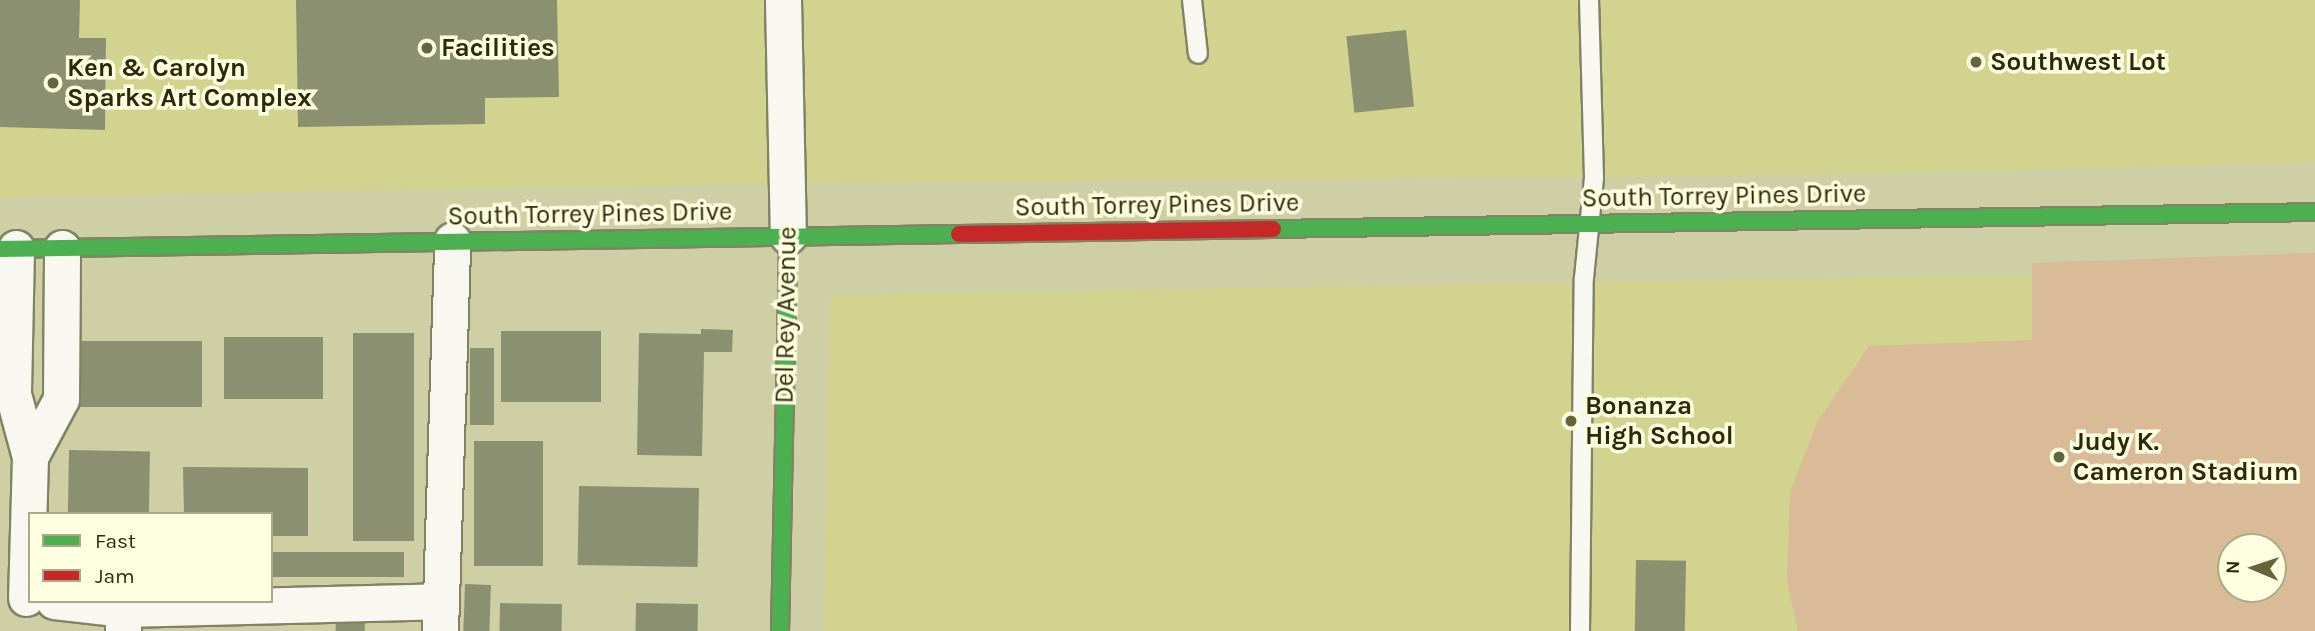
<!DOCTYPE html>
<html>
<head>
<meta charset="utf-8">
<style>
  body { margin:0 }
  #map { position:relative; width:2315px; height:631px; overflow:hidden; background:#cecfa4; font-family:Karla,sans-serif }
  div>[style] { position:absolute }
  .built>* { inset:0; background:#d3d390 }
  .green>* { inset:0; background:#d9bb98 }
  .building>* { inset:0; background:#8a9070; transform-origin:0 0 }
  .roads { filter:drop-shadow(2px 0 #828364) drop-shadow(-2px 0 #828364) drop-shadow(0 2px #828364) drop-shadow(0 -2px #828364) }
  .lane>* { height:18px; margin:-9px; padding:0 9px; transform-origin:9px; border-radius:9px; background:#f8f8f1 }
  .street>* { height:35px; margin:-17.5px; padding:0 17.5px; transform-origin:17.5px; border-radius:17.5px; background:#f8f8f1 }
  .fast>* { height:16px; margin:-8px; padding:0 8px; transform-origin:8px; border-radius:8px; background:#4caf50 }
  .jam>* { height:16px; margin:-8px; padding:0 8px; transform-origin:8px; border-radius:8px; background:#c62828 }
  .dots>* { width:19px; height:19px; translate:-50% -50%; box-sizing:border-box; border:4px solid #feffe0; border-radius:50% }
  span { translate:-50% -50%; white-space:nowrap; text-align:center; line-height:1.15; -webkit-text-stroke:7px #feffe0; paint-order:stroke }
  .poi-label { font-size:26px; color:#2b2a09; font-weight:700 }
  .left { translate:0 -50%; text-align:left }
  .street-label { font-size:26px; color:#2b2a09 }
  .legend { position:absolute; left:28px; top:512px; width:245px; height:91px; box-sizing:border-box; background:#feffe0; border:2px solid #aaaa8a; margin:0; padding:9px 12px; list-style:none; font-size:21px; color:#2b2a09 }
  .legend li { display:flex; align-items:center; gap:14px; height:35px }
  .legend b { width:35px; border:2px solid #aaaa8a }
  .north { position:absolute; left:2217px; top:533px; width:70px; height:70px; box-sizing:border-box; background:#feffe0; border:2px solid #aaaa8a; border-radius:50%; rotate:272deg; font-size:19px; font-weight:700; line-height:28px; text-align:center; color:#2b2a09 }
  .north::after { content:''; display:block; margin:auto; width:24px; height:32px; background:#64643f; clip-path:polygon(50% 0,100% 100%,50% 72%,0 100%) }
</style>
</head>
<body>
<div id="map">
  <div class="built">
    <div style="clip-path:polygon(0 0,2315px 0,2315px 162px,1807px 175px,798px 183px,0 197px)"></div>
    <div style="clip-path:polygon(evenodd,2315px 270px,2315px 631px,824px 631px,830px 295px,2315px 270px,2231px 547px,2273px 547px,2273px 589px,2231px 589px,2231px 547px)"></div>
  </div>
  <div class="green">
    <div style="clip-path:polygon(evenodd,2315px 253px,2315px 631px,1798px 631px,1787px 581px,1790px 492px,1817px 422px,1869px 346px,2032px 340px,2032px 263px,2315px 253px,2231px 547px,2273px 547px,2273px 589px,2231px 589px,2231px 547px)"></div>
  </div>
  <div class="building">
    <div style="clip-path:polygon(0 0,80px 0,79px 38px,106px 38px,105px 130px,0 127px)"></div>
    <div style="clip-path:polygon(296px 0,557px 0,559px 97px,485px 98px,485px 124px,298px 127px)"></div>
    <div style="left:1406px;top:30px;width:77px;height:60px;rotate:84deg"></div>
    <div style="clip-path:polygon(701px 329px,733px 330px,732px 352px,704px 352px,702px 456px,637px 455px,639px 333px,701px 334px)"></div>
    <div style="left:501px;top:331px;width:100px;height:71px"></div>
    <div style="left:353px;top:333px;width:61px;height:208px"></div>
    <div style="left:224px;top:337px;width:99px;height:62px"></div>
    <div style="left:75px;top:341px;width:127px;height:66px"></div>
    <div style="left:470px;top:348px;width:24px;height:77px"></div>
    <div style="left:474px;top:441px;width:69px;height:125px"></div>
    <div style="left:69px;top:450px;width:81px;height:64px;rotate:1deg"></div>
    <div style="clip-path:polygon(183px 467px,308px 468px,308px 536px,271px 536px,271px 514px,184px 514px)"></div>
    <div style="left:579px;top:486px;width:120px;height:79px;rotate:1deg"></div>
    <div style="left:271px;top:552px;width:133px;height:25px"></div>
    <div style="left:1636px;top:560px;width:50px;height:71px;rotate:1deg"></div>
    <div style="left:465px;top:584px;width:26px;height:47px;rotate:2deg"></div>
    <div style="left:500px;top:603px;width:62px;height:28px;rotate:1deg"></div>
    <div style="left:636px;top:603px;width:62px;height:28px;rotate:1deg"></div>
    <div style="left:336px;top:620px;width:29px;height:11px;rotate:2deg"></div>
  </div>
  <div class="roads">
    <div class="lane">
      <div style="left:1192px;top:0;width:54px;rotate:83.7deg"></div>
      <div style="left:1580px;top:631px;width:353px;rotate:-89.4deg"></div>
      <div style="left:1584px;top:278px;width:100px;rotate:-84.3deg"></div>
      <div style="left:1594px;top:178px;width:178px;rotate:-91.6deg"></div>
    </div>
    <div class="street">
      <div style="left:783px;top:0;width:236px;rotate:88.8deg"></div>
      <div style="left:16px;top:248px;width:146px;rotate:91.2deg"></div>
      <div style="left:13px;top:394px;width:65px;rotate:74.9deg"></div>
      <div style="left:30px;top:457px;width:141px;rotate:91.6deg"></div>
      <div style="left:30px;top:457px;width:66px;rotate:-61.9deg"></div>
      <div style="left:61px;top:399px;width:151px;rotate:-89.6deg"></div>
      <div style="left:54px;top:601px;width:69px;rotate:6.6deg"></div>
      <div style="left:123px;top:609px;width:21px;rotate:90deg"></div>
      <div style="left:123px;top:609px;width:318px;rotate:-1.4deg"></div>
      <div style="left:440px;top:631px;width:391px;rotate:-88.2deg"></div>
    </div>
    <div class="fast">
      <div style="left:1273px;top:229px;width:1042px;rotate:-0.93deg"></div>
      <div style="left:0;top:249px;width:959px;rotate:-0.9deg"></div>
      <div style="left:780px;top:631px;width:395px;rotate:-88.8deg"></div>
    </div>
    <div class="jam">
      <div style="left:959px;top:234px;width:314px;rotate:-0.9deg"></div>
    </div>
  </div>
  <div class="dots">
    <div style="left:427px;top:48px;background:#64643f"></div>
    <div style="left:1976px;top:62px;background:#64643f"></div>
    <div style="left:53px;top:83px;background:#64643f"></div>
    <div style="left:1571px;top:421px;background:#64643f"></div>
    <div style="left:2059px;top:457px;background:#64643f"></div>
  </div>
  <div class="poi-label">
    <span class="left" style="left:441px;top:48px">Facilities</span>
    <span class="left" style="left:1990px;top:62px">Southwest Lot</span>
    <span class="left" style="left:67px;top:83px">Ken &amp; Carolyn<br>Sparks Art Complex</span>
    <span class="left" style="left:1585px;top:421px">Bonanza<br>High School</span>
    <span class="left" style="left:2073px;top:457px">Judy K.<br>Cameron Stadium</span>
  </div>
  <div class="street-label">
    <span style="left:1724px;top:196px;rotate:-1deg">South Torrey Pines Drive</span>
    <span style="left:1157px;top:205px;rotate:-1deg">South Torrey Pines Drive</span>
    <span style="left:590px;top:214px;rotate:-1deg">South Torrey Pines Drive</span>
    <span style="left:786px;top:315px;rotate:-89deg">Del Rey Avenue</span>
  </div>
  <ul class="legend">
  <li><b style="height:9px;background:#4caf50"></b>Fast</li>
  <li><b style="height:9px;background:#c62828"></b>Jam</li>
  </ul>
  <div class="north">N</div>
</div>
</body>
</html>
